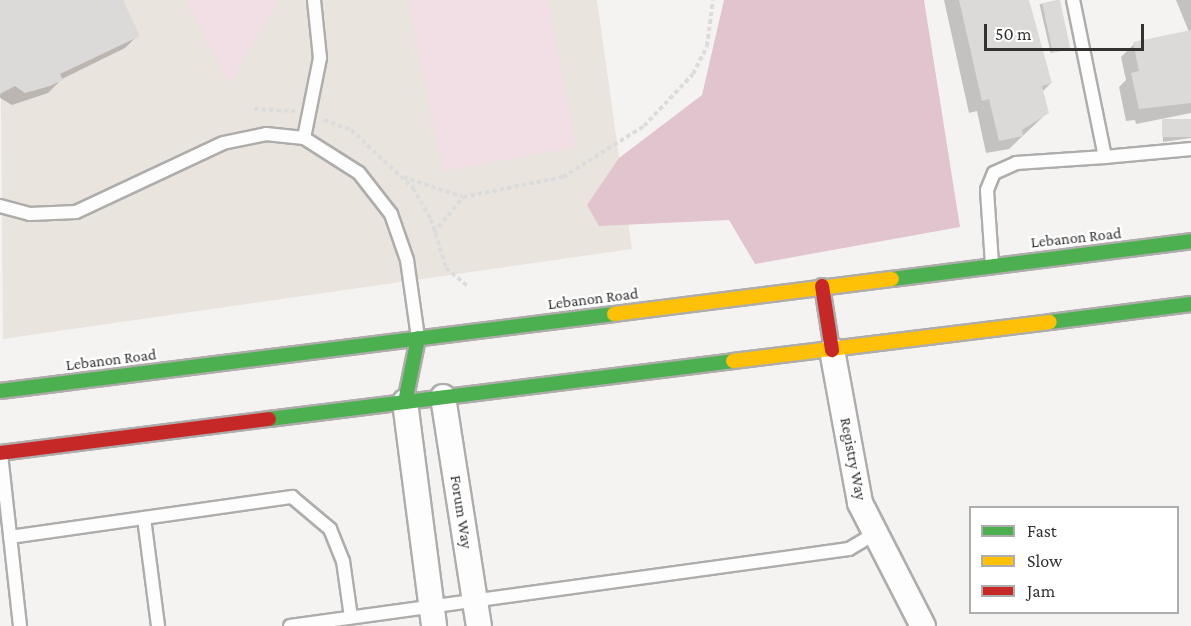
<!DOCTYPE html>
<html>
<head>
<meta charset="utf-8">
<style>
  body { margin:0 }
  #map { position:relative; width:1191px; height:626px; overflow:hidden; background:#f5f3f1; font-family:"Crimson Pro",serif }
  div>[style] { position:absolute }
  .built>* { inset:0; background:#eae4df }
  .green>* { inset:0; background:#f2dfe5 }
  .forest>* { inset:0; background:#e1c4ce }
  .shadow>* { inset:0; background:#0003; transform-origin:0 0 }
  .building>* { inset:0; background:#dcdad9; transform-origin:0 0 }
  .path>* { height:4px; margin-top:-2px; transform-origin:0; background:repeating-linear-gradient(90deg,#dcdcdc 0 4.5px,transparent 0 7.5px) }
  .roads { filter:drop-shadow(2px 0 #aeadab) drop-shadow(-2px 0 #aeadab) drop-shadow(0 2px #aeadab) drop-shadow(0 -2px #aeadab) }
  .lane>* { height:12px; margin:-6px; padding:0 6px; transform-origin:6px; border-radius:6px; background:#fefdfd }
  .street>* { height:24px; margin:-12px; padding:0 12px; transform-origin:12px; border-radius:12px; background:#fefdfd }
  .fast>* { height:14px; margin:-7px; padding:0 7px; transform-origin:7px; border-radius:7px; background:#4caf50 }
  .slow>* { height:14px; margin:-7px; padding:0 7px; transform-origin:7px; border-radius:7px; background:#ffc107 }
  .jam>* { height:14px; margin:-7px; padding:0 7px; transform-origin:7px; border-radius:7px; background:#c62828 }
  span { translate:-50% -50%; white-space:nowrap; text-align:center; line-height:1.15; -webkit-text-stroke:4.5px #fff; paint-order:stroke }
  .street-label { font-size:16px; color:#343231 }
  .legend { position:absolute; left:969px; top:506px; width:210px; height:108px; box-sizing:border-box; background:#fff; border:2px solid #aeadad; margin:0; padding:8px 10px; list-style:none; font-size:18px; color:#343231 }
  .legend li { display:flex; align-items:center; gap:12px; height:30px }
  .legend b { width:30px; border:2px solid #aeadad }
  .scale { position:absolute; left:984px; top:24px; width:160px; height:27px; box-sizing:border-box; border:3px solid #343231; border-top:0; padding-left:8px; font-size:18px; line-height:21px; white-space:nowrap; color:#343231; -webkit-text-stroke:4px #fff; paint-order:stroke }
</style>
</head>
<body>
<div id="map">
  <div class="built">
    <div style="clip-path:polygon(0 0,597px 0,632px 249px,3px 339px)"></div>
  </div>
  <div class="green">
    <div style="clip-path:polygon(186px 0,279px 0,229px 84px)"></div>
    <div style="clip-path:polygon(408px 0,548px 0,576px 147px,443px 171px)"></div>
  </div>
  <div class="forest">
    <div style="clip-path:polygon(724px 0,924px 0,960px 227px,755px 264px,729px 220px,599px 226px,587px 205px,619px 158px,702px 95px)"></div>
  </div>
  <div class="shadow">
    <div style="clip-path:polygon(0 0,121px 0,138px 35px,125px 48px,62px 79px,48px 93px,12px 105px,0 98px)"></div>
    <div style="clip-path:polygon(944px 0,1027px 0,1051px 83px,1042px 92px,1047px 113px,1009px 149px,986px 153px,977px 111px,969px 113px)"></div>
    <div style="left:1058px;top:0;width:50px;height:19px;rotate:77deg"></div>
    <div style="clip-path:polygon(1176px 0,1191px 0,1191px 113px,1136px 124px,1135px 120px,1126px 121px,1119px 87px,1126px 80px,1121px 57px,1134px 44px,1189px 32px)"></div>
    <div style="clip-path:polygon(1191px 120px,1191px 138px,1163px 142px,1163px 124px)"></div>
  </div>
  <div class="building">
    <div style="clip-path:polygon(0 0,123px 0,140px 36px,60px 74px,63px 80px,50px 86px,25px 93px,15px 86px,0 94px)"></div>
    <div style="clip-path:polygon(959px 0,1029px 0,1052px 83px,1042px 86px,1049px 113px,1022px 130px,1023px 136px,999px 141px,989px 99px,982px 101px)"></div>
    <div style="left:1060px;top:0;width:50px;height:18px;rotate:78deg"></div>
    <div style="clip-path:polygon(1191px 30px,1191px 103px,1139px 109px,1131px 73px,1139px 71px,1133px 42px)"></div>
    <div style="left:1191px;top:119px;width:18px;height:29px;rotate:90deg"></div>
  </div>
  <div class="path">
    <div style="left:254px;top:109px;width:41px;rotate:2.8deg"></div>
    <div style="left:324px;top:120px;width:29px;rotate:20deg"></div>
    <div style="left:351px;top:130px;width:85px;rotate:43.1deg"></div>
    <div style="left:413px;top:188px;width:36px;rotate:60deg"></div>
    <div style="left:431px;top:219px;width:51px;rotate:73deg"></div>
    <div style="left:446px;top:268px;width:30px;rotate:40deg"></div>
    <div style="left:403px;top:177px;width:63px;rotate:18.4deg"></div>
    <div style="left:434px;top:233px;width:46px;rotate:-51.1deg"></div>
    <div style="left:463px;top:197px;width:102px;rotate:-11.3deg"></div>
    <div style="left:563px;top:177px;width:96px;rotate:-32.2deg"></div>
    <div style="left:644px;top:126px;width:71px;rotate:-46.7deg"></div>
    <div style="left:693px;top:74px;width:31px;rotate:-63deg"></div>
    <div style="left:707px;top:46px;width:46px;rotate:-82.6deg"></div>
  </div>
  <div class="roads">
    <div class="lane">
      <div style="left:304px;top:138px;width:82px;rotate:-78.7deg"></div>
      <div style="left:320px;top:58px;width:58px;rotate:-95.9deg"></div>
      <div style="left:1105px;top:157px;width:86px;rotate:-5.3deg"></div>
      <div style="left:0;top:206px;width:31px;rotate:15deg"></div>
      <div style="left:30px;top:214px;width:46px;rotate:-2.5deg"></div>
      <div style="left:76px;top:212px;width:162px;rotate:-25.1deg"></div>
      <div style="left:223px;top:143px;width:44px;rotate:-11.8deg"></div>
      <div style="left:266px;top:134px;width:38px;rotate:6deg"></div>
      <div style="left:304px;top:138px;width:65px;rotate:32.5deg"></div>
      <div style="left:359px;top:173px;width:52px;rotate:52deg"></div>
      <div style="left:391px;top:214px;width:49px;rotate:70.8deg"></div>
      <div style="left:407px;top:260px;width:78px;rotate:81.9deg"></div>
      <div style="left:992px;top:264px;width:74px;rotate:-93.9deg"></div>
      <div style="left:987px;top:190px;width:18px;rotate:-68deg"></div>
      <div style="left:994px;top:173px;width:24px;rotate:-24deg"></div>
      <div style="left:1016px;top:163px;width:89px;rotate:-3.9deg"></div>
      <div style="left:1105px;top:157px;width:160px;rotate:-101.5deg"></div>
      <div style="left:1px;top:454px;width:173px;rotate:83.7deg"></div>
      <div style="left:144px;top:518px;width:109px;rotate:82.6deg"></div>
      <div style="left:10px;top:537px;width:285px;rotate:-8.1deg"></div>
      <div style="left:292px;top:497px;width:50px;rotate:40.1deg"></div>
      <div style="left:330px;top:529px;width:35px;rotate:68deg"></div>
      <div style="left:343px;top:561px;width:57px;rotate:81.9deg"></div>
      <div style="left:290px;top:626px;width:564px;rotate:-7.84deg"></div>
      <div style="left:849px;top:549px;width:31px;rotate:-31deg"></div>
    </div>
    <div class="street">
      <div style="left:832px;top:350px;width:156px;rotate:79.6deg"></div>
      <div style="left:860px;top:503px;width:138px;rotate:62.9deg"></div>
      <div style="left:443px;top:397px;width:232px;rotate:81.1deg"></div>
      <div style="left:405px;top:402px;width:226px;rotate:82.6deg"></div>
    </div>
    <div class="fast">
      <div style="left:892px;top:279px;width:301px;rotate:-7.2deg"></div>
      <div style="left:1050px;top:322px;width:142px;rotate:-7.3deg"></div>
      <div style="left:0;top:391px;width:619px;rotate:-7.15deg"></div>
      <div style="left:405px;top:402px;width:65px;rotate:-78.5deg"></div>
      <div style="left:269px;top:419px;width:468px;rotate:-7.1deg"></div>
    </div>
    <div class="slow">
      <div style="left:614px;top:314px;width:280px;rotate:-7.2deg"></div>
      <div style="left:733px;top:361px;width:319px;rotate:-7deg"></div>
    </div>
    <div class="jam">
      <div style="left:822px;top:286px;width:65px;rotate:81.1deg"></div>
      <div style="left:0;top:453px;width:271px;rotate:-7.2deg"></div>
    </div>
  </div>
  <div class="street-label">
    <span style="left:1076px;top:238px;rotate:-6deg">Lebanon Road</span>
    <span style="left:593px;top:299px;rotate:-7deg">Lebanon Road</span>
    <span style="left:111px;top:360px;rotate:-7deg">Lebanon Road</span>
    <span style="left:853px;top:459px;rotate:79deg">Registry Way</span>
    <span style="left:461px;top:512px;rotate:81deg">Forum Way</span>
  </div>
  <ul class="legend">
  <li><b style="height:8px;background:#4caf50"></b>Fast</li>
  <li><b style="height:8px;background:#ffc107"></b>Slow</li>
  <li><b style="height:8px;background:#c62828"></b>Jam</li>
  </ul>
  <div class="scale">50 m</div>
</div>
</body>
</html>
